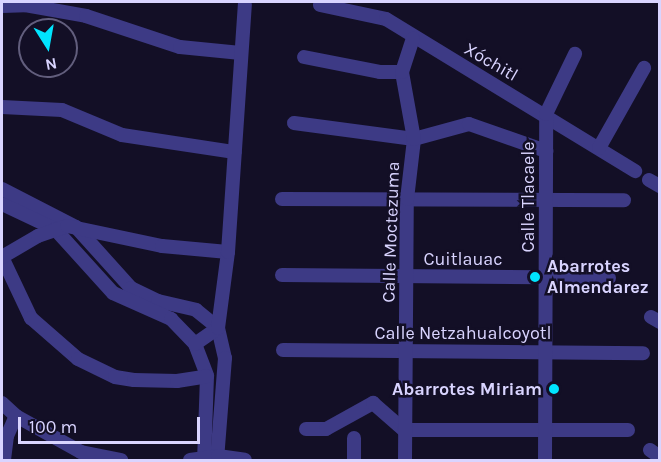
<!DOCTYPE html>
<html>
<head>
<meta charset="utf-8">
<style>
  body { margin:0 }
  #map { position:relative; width:661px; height:462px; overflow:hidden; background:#130f26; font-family:Karla,sans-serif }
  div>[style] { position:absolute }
  .street>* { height:14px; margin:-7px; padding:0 7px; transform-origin:7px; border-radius:7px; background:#3d3a85 }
  .dots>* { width:16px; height:16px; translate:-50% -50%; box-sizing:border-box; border:3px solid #130f26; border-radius:50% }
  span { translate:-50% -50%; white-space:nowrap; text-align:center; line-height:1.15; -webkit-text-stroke:5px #130f26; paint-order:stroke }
  .street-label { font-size:18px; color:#d9d4ff }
  .poi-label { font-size:18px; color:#d9d4ff; font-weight:700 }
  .left { translate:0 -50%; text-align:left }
  .right { translate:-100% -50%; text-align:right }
  .frame { position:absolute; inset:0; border:3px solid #d9d4ff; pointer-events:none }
  .north { position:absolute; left:18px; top:18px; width:60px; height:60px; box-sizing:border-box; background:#130f26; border:2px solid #625e7d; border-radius:50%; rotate:169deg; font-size:16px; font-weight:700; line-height:24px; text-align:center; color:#d9d4ff }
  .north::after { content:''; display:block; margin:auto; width:21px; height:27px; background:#00e5ff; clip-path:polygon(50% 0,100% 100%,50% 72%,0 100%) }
  .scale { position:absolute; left:18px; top:417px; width:182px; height:27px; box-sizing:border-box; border:3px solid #d9d4ff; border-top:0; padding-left:8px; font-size:18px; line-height:21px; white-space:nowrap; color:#d9d4ff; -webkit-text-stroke:4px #130f26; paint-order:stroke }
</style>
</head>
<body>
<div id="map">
  <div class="street">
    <div style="left:320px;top:5px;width:67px;rotate:12deg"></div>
    <div style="left:386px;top:19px;width:292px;rotate:31.4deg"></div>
    <div style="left:2px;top:6px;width:23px;rotate:-2deg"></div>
    <div style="left:25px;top:5px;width:62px;rotate:10.2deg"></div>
    <div style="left:86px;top:16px;width:99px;rotate:18.3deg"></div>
    <div style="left:180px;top:47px;width:61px;rotate:5.6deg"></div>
    <div style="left:304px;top:57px;width:77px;rotate:11.2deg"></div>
    <div style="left:380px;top:72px;width:22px"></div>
    <div style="left:2px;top:107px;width:60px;rotate:2.9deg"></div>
    <div style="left:62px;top:110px;width:65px;rotate:22.6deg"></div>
    <div style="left:122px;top:135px;width:114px;rotate:8.6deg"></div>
    <div style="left:294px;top:123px;width:121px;rotate:7.6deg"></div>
    <div style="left:414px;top:139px;width:57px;rotate:-15.3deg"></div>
    <div style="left:469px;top:124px;width:82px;rotate:19.3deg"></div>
    <div style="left:599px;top:148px;width:92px;rotate:-60.6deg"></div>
    <div style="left:649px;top:180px;width:13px;rotate:29deg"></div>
    <div style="left:2px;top:189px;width:83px;rotate:27.2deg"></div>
    <div style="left:76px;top:227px;width:82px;rotate:48deg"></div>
    <div style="left:131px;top:288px;width:30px;rotate:26deg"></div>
    <div style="left:158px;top:301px;width:39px;rotate:13deg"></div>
    <div style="left:196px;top:310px;width:28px;rotate:39deg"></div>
    <div style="left:218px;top:328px;width:31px;rotate:77deg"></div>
    <div style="left:225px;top:358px;width:102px;rotate:94.5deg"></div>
    <div style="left:282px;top:199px;width:342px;rotate:0.2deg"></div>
    <div style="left:2px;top:204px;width:59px;rotate:25.3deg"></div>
    <div style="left:55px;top:229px;width:86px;rotate:47.8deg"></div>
    <div style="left:113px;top:293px;width:64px;rotate:24.1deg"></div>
    <div style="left:171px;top:319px;width:35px;rotate:46deg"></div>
    <div style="left:195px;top:344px;width:34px;rotate:69deg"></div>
    <div style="left:207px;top:376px;width:84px;rotate:92deg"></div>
    <div style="left:2px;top:257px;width:68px;rotate:64.6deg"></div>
    <div style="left:31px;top:318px;width:62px;rotate:41.1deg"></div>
    <div style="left:78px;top:359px;width:41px;rotate:25.9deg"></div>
    <div style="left:115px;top:377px;width:19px;rotate:9deg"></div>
    <div style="left:134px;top:380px;width:43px;rotate:1.3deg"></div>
    <div style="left:177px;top:381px;width:30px;rotate:-9deg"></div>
    <div style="left:2px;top:257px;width:42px;rotate:-30.3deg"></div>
    <div style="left:38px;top:236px;width:31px;rotate:-19deg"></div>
    <div style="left:67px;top:226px;width:97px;rotate:11.9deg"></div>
    <div style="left:162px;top:246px;width:66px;rotate:5.2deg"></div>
    <div style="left:282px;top:275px;width:327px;rotate:0.5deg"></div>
    <div style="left:651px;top:317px;width:10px;rotate:29deg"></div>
    <div style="left:195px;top:344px;width:28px;rotate:-35deg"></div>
    <div style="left:218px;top:328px;width:77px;rotate:-82.5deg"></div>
    <div style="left:228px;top:252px;width:248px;rotate:-86.1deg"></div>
    <div style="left:283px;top:350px;width:360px;rotate:0.5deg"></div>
    <div style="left:2px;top:403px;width:19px;rotate:43deg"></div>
    <div style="left:16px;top:416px;width:74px;rotate:29deg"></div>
    <div style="left:81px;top:452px;width:41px;rotate:11.3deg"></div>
    <div style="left:306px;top:429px;width:20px"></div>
    <div style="left:326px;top:429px;width:54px;rotate:-29deg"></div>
    <div style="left:373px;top:403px;width:41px;rotate:41.1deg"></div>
    <div style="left:404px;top:430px;width:224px"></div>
    <div style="left:354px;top:438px;width:22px;rotate:90deg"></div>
    <div style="left:650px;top:450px;width:12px;rotate:35deg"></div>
    <div style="left:4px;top:460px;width:24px;rotate:-83deg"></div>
    <div style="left:7px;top:436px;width:22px;rotate:-66deg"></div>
    <div style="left:190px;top:460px;width:28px;rotate:-8deg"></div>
    <div style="left:218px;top:456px;width:27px;rotate:8deg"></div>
    <div style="left:405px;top:460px;width:261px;rotate:-89.6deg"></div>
    <div style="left:407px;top:199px;width:60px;rotate:-83.3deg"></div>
    <div style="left:414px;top:139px;width:68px;rotate:-100.2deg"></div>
    <div style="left:402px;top:72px;width:35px;rotate:-72deg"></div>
    <div style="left:545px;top:460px;width:346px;rotate:-89.8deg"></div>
    <div style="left:546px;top:114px;width:67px;rotate:-64.2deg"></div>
  </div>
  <div class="dots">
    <div style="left:535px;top:277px;background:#00e5ff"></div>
    <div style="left:554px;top:389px;background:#00e5ff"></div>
  </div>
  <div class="street-label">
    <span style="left:491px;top:62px;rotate:30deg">Xóchitl</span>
    <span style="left:528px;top:197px;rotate:-90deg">Calle Tlacaele</span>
    <span style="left:391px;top:232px;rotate:-88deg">Calle Moctezuma</span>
    <span style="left:463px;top:259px">Cuitlauac</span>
    <span style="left:463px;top:333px">Calle Netzahualcoyotl</span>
  </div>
  <div class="poi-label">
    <span class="left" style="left:547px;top:277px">Abarrotes<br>Almendarez</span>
    <span class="right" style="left:542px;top:389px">Abarrotes Miriam</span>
  </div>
  <div class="frame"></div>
  <div class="north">N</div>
  <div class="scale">100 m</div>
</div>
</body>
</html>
